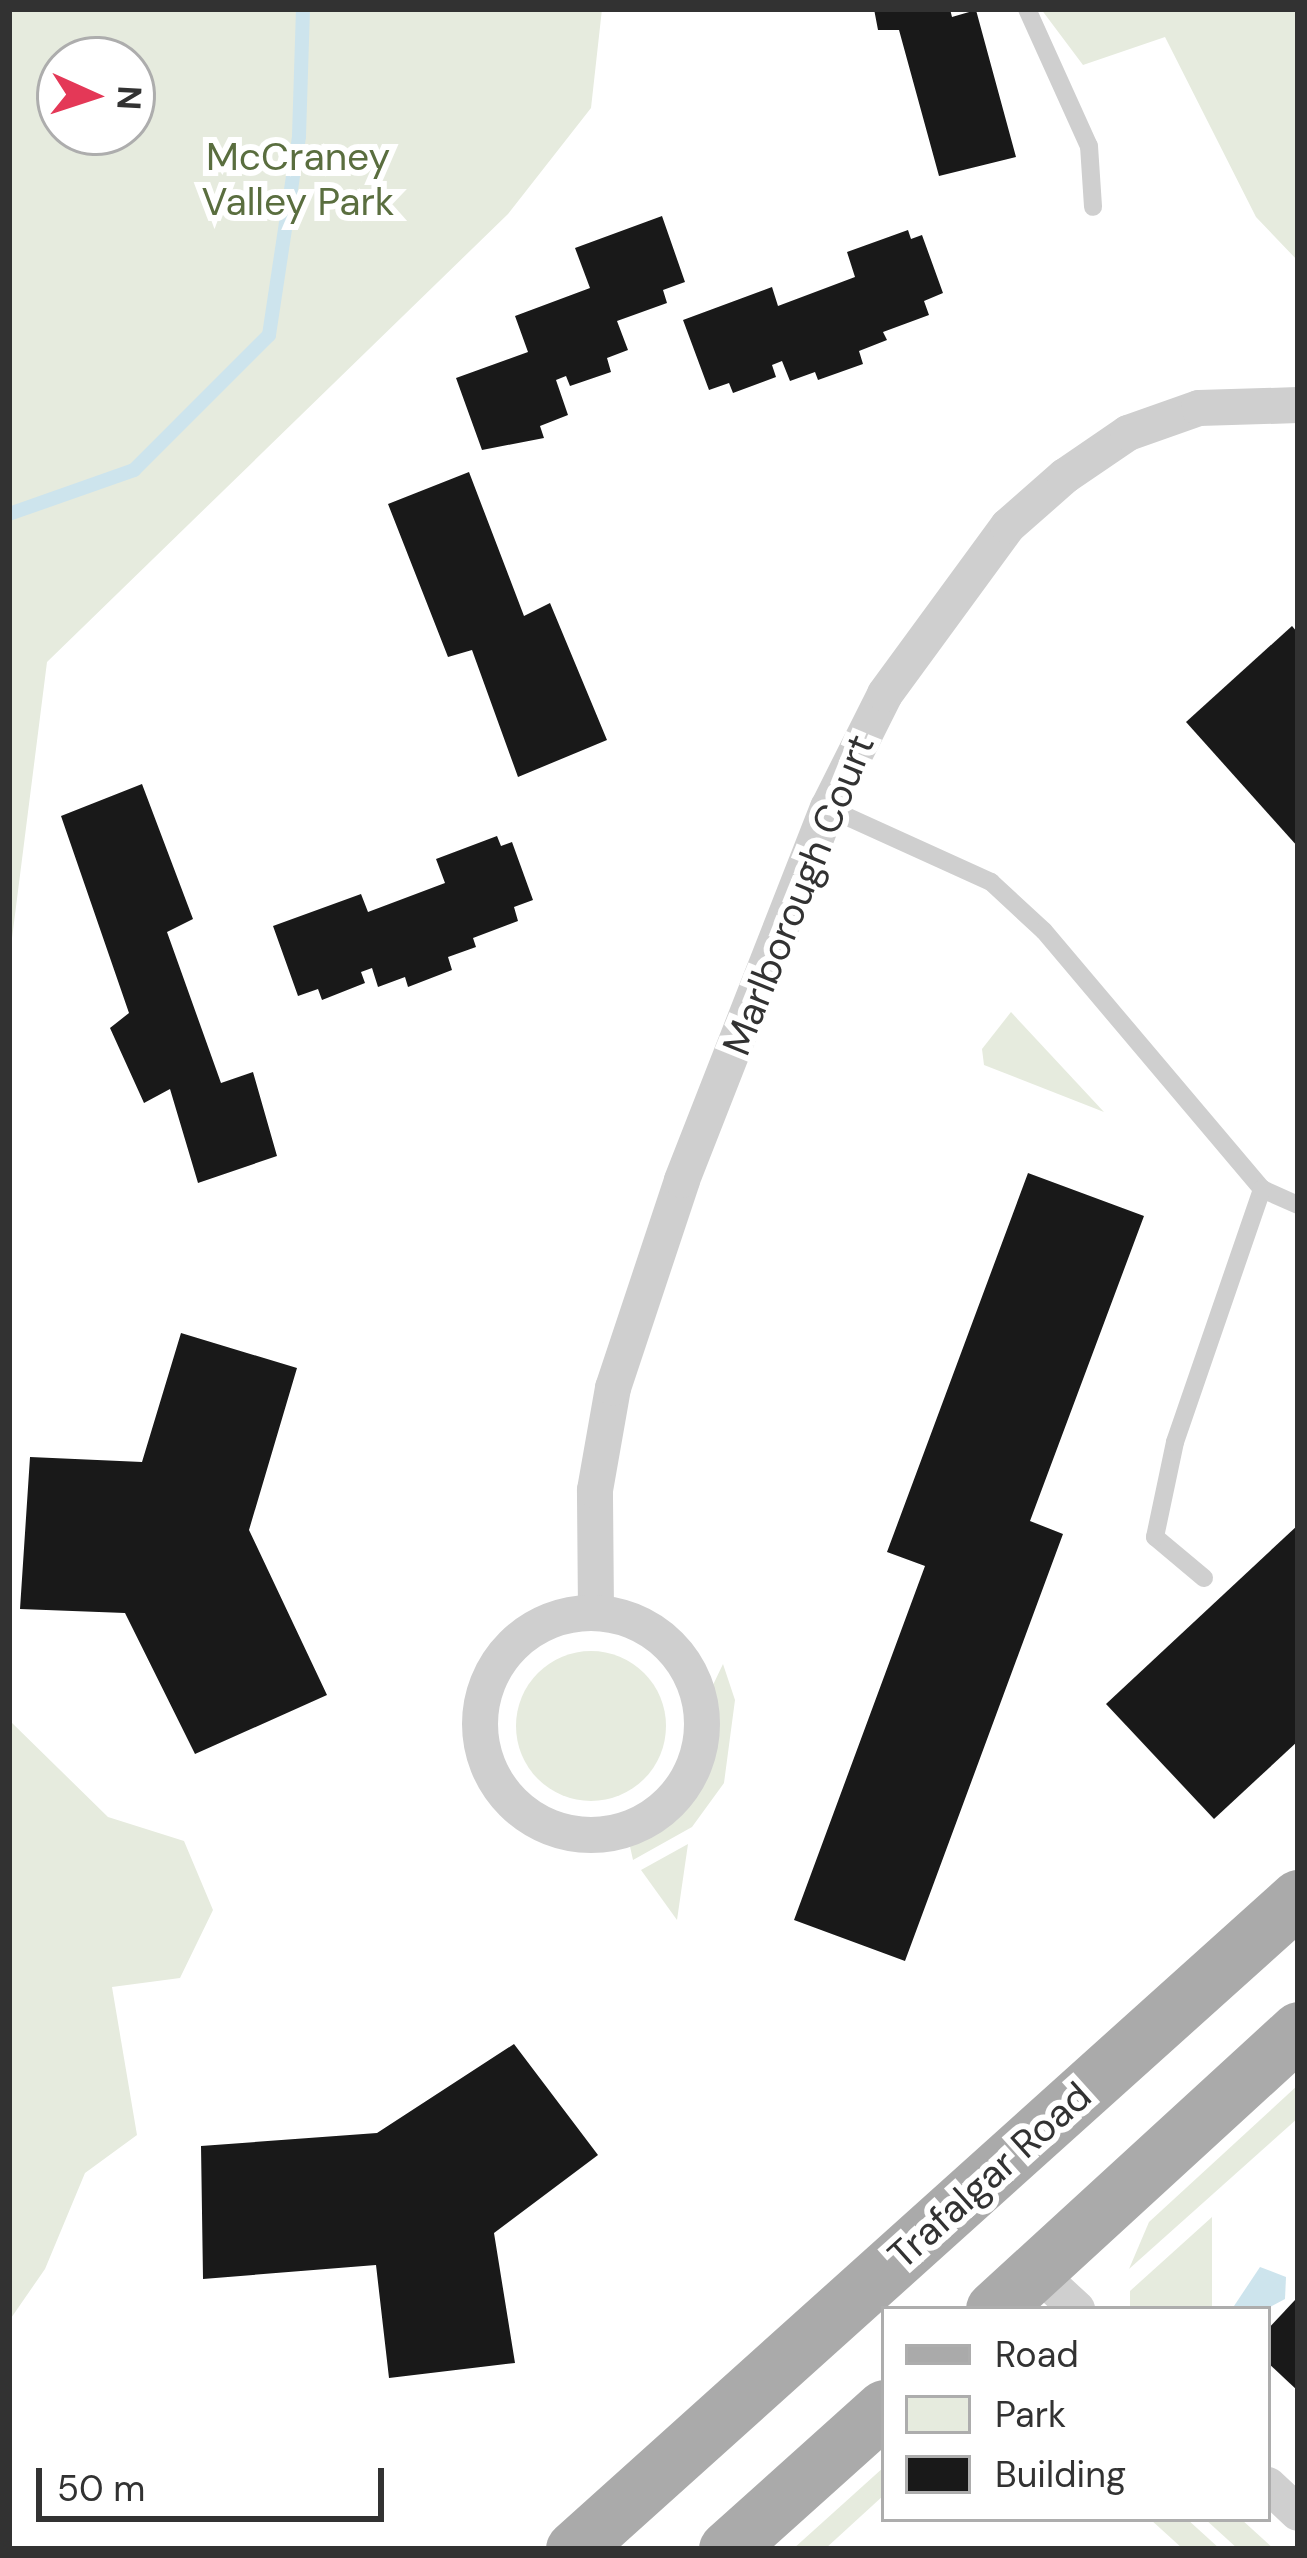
<!DOCTYPE html>
<html>
<head>
<meta charset="utf-8">
<style>
  body { margin:0 }
  #map { position:relative; width:1307px; height:2558px; overflow:hidden; background:#fff; font-family:"DM Sans",sans-serif }
  div>[style] { position:absolute }
  .green>* { inset:0; background:#e6ebde }
  .round { border-radius:50% }
  .water>* { inset:0; background:#cde4ed }
  .stream>* { height:14px; margin:-7px; padding:0 7px; transform-origin:7px; border-radius:7px; background:#cde4ed }
  .building>* { inset:0; background:#191919 }
  .service>* { height:18px; margin:-9px; padding:0 9px; transform-origin:9px; border-radius:9px; background:#cfcfcf }
  .minor>* { height:36px; margin:-18px; padding:0 18px; transform-origin:18px; border-radius:18px; background:#cfcfcf }
  .minor>.ring { margin:-18px; padding:0; box-sizing:content-box; background:none; border:36px solid #cfcfcf; border-radius:50% }
  .primary>* { height:57px; margin:-28.5px; padding:0 28.5px; transform-origin:28.5px; border-radius:28.5px; background:#aaa }
  span { translate:-50% -50%; white-space:nowrap; text-align:center; line-height:1.15; -webkit-text-stroke:12px #fff; paint-order:stroke }
  .park-label { font-size:39px; color:#5a6e3f }
  .street-label { font-size:39px; color:#323232 }
  .frame { position:absolute; inset:0; border:12px solid #323232; pointer-events:none }
  .legend { position:absolute; left:881px; top:2306px; width:390px; height:216px; box-sizing:border-box; background:#fff; border:3px solid #adadad; margin:0; padding:15px 21px; list-style:none; font-size:36px; color:#323232 }
  .legend li { display:flex; align-items:center; gap:24px; height:60px }
  .legend b { width:60px; border:3px solid #adadad }
  .north { position:absolute; left:36px; top:36px; width:120px; height:120px; box-sizing:border-box; background:#fff; border:3px solid #adadad; border-radius:50%; rotate:93deg; font-size:33px; font-weight:700; line-height:48px; text-align:center; color:#323232 }
  .north::after { content:''; display:block; margin:auto; width:42px; height:54px; background:#e43857; clip-path:polygon(50% 0,100% 100%,50% 72%,0 100%) }
  .scale { position:absolute; left:36px; top:2468px; width:348px; height:54px; box-sizing:border-box; border:6px solid #323232; border-top:0; padding-left:15px; font-size:36px; line-height:42px; white-space:nowrap; color:#323232; -webkit-text-stroke:9px #fff; paint-order:stroke }
</style>
</head>
<body>
<div id="map">
  <div class="green">
    <div style="clip-path:polygon(evenodd,9px 9px,602px 9px,591px 108px,508px 214px,47px 662px,9px 962px,9px 9px,132px 60px,132px 132px,60px 132px,60px 60px,132px 60px)"></div>
    <div style="clip-path:polygon(1041px 9px,1298px 9px,1298px 261px,1256px 217px,1165px 37px,1083px 65px)"></div>
    <div style="clip-path:polygon(1011px 1012px,1104px 1112px,984px 1065px,982px 1049px)"></div>
    <div class="round" style="left:516px;top:1651px;width:150px;height:150px"></div>
    <div style="clip-path:polygon(723px 1664px,735px 1700px,724px 1783px,692px 1827px,633px 1860px,629px 1842px,686px 1806px,707px 1773px,716px 1726px,712px 1687px)"></div>
    <div style="clip-path:polygon(9px 1720px,108px 1817px,184px 1841px,213px 1910px,180px 1978px,112px 1987px,137px 2135px,85px 2173px,45px 2269px,9px 2321px)"></div>
    <div style="clip-path:polygon(688px 1844px,677px 1920px,641px 1870px)"></div>
    <div style="clip-path:polygon(1298px 2085px,1298px 2118px,1129px 2269px,1149px 2222px)"></div>
    <div style="clip-path:polygon(1212px 2217px,1212px 2309px,1130px 2309px,1130px 2291px)"></div>
    <div style="clip-path:polygon(884px 2467px,884px 2495px,825px 2549px,793px 2549px)"></div>
    <div style="clip-path:polygon(1150px 2519px,1187px 2519px,1220px 2549px,1183px 2549px)"></div>
    <div style="clip-path:polygon(1205px 2519px,1241px 2519px,1274px 2549px,1238px 2549px)"></div>
  </div>
  <div class="water">
    <div style="clip-path:polygon(1260px 2267px,1286px 2277px,1285px 2299px,1266px 2309px,1232px 2309px)"></div>
  </div>
  <div class="stream">
    <div style="left:9px;top:514px;width:133px;rotate:-19.4deg"></div>
    <div style="left:134px;top:470px;width:191px;rotate:-45deg"></div>
    <div style="left:269px;top:335px;width:201px;rotate:-81.4deg"></div>
    <div style="left:299px;top:136px;width:127px;rotate:-88.2deg"></div>
  </div>
  <div class="building">
    <div style="clip-path:polygon(874px 9px,950px 9px,952px 17px,976px 10px,1016px 157px,939px 176px,899px 30px,878px 30px)"></div>
    <div style="clip-path:polygon(662px 216px,685px 282px,663px 290px,667px 303px,617px 321px,628px 350px,607px 358px,611px 372px,570px 386px,566px 376px,556px 380px,568px 415px,540px 426px,544px 438px,482px 450px,456px 378px,528px 352px,515px 316px,590px 288px,575px 248px)"></div>
    <div style="clip-path:polygon(908px 230px,911px 239px,922px 235px,943px 293px,924px 301px,929px 315px,883px 332px,887px 340px,859px 351px,863px 364px,818px 380px,815px 372px,790px 381px,782px 361px,772px 365px,776px 377px,733px 393px,729px 383px,709px 390px,683px 320px,772px 287px,778px 306px,855px 277px,847px 252px)"></div>
    <div style="clip-path:polygon(469px 472px,524px 616px,550px 603px,607px 740px,518px 777px,472px 650px,448px 657px,388px 504px)"></div>
    <div style="clip-path:polygon(1292px 626px,1298px 633px,1298px 847px,1186px 722px)"></div>
    <div style="clip-path:polygon(142px 784px,193px 919px,167px 932px,221px 1083px,253px 1072px,277px 1156px,198px 1183px,170px 1089px,144px 1103px,110px 1028px,129px 1013px,61px 816px)"></div>
    <div style="clip-path:polygon(497px 836px,501px 846px,512px 842px,533px 900px,514px 907px,518px 921px,473px 938px,476px 947px,448px 957px,452px 970px,408px 987px,405px 977px,378px 987px,372px 968px,361px 972px,365px 983px,322px 1000px,318px 989px,298px 996px,273px 926px,361px 894px,368px 912px,445px 883px,436px 859px)"></div>
    <div style="clip-path:polygon(1028px 1173px,1144px 1216px,1030px 1521px,1063px 1534px,905px 1961px,794px 1920px,925px 1566px,887px 1552px)"></div>
    <div style="clip-path:polygon(181px 1333px,297px 1368px,249px 1530px,327px 1695px,195px 1754px,125px 1613px,20px 1609px,30px 1457px,142px 1462px)"></div>
    <div style="clip-path:polygon(1298px 1525px,1298px 1741px,1214px 1819px,1106px 1704px)"></div>
    <div style="clip-path:polygon(514px 2044px,598px 2155px,494px 2233px,515px 2363px,389px 2378px,376px 2265px,203px 2279px,201px 2146px,377px 2133px)"></div>
    <div style="clip-path:polygon(1295px 2300px,1298px 2302px,1298px 2391px,1268px 2363px,1268px 2329px)"></div>
  </div>
  <div class="service">
    <div style="left:1027px;top:9px;width:150px;rotate:65.7deg"></div>
    <div style="left:1089px;top:146px;width:61px;rotate:86.2deg"></div>
    <div style="left:828px;top:808px;width:179px;rotate:24.4deg"></div>
    <div style="left:991px;top:882px;width:72px;rotate:42.8deg"></div>
    <div style="left:1044px;top:931px;width:338px;rotate:49.8deg"></div>
    <div style="left:1262px;top:1189px;width:39px;rotate:24deg"></div>
    <div style="left:1204px;top:1578px;width:64px;rotate:-140.1deg"></div>
    <div style="left:1155px;top:1537px;width:97px;rotate:-78.1deg"></div>
    <div style="left:1175px;top:1442px;width:268px;rotate:-71deg"></div>
  </div>
  <div class="minor">
    <div style="left:596px;top:1612px;width:122px;rotate:-90.5deg"></div>
    <div style="left:595px;top:1490px;width:104px;rotate:-80deg"></div>
    <div style="left:613px;top:1388px;width:219px;rotate:-71.6deg"></div>
    <div style="left:682px;top:1180px;width:400px;rotate:-68.6deg"></div>
    <div style="left:828px;top:808px;width:127px;rotate:-63.4deg"></div>
    <div style="left:885px;top:694px;width:208px;rotate:-53.8deg"></div>
    <div style="left:1008px;top:526px;width:76px;rotate:-41.3deg"></div>
    <div style="left:1065px;top:476px;width:76px;rotate:-34.3deg"></div>
    <div style="left:1128px;top:433px;width:75px;rotate:-19.4deg"></div>
    <div style="left:1199px;top:408px;width:99px;rotate:-1.7deg"></div>
    <div class="ring" style="left:480px;top:1613px;width:186px;height:186px"></div>
    <div style="left:1036px;top:2271px;width:56px;rotate:42.8deg"></div>
    <div style="left:1268px;top:2485px;width:41px;rotate:43deg"></div>
  </div>
  <div class="primary">
    <div style="left:994px;top:2309px;width:413px;rotate:-42.5deg"></div>
    <div style="left:574px;top:2549px;width:974px;rotate:-41.96deg"></div>
    <div style="left:727px;top:2549px;width:211px;rotate:-41.9deg"></div>
  </div>
  <div class="park-label">
    <span style="left:298px;top:180px">McCraney<br>Valley Park</span>
  </div>
  <div class="street-label">
    <span style="left:799px;top:895px;rotate:-68deg">Marlborough Court</span>
    <span style="left:990px;top:2176px;rotate:-42deg">Trafalgar Road</span>
  </div>
  <div class="frame"></div>
  <ul class="legend">
  <li><b style="height:15px;background:#aaa"></b>Road</li>
  <li><b style="height:33px;background:#e6ebde"></b>Park</li>
  <li><b style="height:33px;background:#191919"></b>Building</li>
  </ul>
  <div class="north">N</div>
  <div class="scale">50 m</div>
</div>
</body>
</html>
